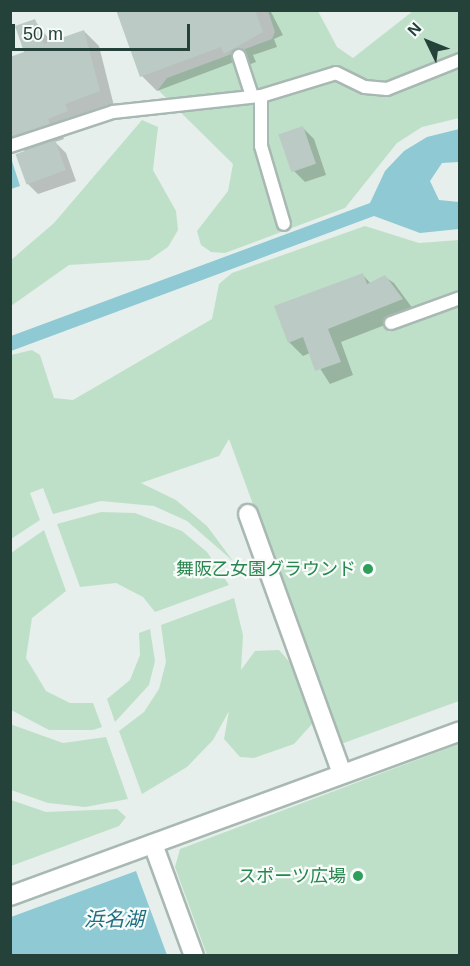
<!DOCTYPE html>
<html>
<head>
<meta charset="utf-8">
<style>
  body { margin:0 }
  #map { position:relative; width:470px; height:966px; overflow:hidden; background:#e6efeb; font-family:Helvetica,"Noto Sans JP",sans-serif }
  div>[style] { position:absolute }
  .green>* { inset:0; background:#bfe0c8 }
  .water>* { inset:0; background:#8ec9d4 }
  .shadow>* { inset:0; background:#0003 }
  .building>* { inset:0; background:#bbcac4; transform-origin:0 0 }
  .roads { filter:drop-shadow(2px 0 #a8b8b2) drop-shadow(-2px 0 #a8b8b2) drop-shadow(0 2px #a8b8b2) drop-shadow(0 -2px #a8b8b2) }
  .lane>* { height:12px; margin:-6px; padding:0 6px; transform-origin:6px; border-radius:6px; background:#fff }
  .street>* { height:18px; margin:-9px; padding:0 9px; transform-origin:9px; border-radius:9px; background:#fff }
  .dots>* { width:16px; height:16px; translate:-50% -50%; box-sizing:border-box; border:3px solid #f7fbf9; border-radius:50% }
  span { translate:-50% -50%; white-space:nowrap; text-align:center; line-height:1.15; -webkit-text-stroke:4.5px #f7fbf9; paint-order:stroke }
  .leisure-label { font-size:18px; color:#27864d }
  .right { translate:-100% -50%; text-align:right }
  .water-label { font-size:20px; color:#1c6f80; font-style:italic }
  .frame { position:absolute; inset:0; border:12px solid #24423a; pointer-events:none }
  .north { position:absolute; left:398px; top:12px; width:60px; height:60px; -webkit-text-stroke:4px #f7fbf9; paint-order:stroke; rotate:313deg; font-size:16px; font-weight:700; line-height:24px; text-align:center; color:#24423a }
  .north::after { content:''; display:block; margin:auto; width:21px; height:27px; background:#24423a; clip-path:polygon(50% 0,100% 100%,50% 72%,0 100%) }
  .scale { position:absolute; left:12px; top:24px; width:178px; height:27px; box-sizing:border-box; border:3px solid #24423a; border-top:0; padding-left:8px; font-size:18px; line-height:21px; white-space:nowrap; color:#24423a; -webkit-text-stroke:4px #f7fbf9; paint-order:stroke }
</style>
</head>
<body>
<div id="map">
  <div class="green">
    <div style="clip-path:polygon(268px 11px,318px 11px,337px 47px,353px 58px,413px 11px,459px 11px,459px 118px,422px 127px,397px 143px,345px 208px,225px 253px,211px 252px,201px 245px,197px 231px,228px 191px,233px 164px,158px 90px,167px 78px,272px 39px,275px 32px)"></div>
    <div style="clip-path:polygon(142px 120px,158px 127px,153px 170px,176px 211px,178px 230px,168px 247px,149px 260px,69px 265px,11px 306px,11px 260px,54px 223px)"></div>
    <div style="clip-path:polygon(365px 226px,419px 243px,459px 240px,459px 290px,384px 318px,389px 332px,459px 306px,459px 701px,341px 744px,229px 439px,219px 456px,141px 483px,176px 500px,207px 526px,233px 561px,187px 521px,154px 506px,101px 501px,53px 514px,43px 488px,30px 493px,40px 520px,11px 539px,11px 355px,32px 350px,40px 355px,54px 398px,73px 400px,212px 319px,219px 284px,232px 273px)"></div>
    <div style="clip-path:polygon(101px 512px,135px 513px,182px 531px,207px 552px,229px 585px,155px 612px,143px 597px,116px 583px,80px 587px,57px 524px)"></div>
    <div style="clip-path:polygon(44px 530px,66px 591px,32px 618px,26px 658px,46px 691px,70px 703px,93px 703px,102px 727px,93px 730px,49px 730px,11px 710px,11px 553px)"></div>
    <div style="clip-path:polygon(234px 598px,243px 635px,241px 670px,255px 651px,279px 650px,294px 667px,312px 724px,294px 744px,254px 758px,240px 757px,224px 739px,229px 711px,213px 740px,187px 767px,142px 794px,119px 731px,144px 712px,159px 689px,166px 662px,161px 625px)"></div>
    <div style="clip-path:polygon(150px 629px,155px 661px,149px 685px,115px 722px,107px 699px,130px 680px,140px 655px,139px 633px)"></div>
    <div style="clip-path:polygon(10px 724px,63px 743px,106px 737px,128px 799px,85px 807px,48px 803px,11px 790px)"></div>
    <div style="clip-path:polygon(459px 744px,459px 955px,207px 955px,175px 867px,180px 849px)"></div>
    <div style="clip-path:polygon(11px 800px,46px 812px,117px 809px,126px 817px,119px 826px,11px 866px)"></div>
  </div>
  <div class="water">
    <div style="clip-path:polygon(459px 129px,459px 162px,442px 163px,430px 181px,439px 200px,459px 202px,459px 229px,420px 233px,374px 216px,11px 351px,11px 336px,370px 203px,385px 171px,404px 151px,427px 137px)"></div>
    <div style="clip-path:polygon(11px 158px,20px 186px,11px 189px,10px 158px)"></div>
    <div style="clip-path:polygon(136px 871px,167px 955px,11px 955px,11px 917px)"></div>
  </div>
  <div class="shadow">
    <div style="clip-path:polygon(153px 10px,270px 10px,283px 35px,274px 39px,277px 47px,253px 55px,256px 62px,240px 68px,234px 62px,157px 91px,142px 76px)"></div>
    <div style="clip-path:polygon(35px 21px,52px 43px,84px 31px,99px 46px,114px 106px,62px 134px,64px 139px,55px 142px,66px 153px,76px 181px,38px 194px,27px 183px,25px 151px,10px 142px,10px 58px,26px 53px)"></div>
    <div style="clip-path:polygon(303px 128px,314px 139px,326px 175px,305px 182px,294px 171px)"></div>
    <div style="clip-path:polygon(363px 275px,371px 284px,385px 277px,394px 283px,416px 313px,341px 342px,353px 375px,330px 384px,310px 353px,303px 356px,289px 342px)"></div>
  </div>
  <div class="building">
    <div style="clip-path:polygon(116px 10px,255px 10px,263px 32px,224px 54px,221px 47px,140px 77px)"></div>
    <div style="clip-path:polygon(35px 19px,44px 44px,84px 30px,100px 91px,65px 104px,68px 111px,48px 119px,50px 124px,10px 137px,10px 57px,24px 52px,15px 26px)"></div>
    <div style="left:303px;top:126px;width:40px;height:26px;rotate:71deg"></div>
    <div style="left:55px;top:140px;width:32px;height:42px;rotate:70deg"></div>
    <div style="clip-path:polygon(363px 273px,367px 284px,385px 275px,403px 299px,328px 329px,341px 362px,315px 371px,303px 337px,288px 343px,274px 306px)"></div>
  </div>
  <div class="roads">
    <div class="lane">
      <div style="left:239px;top:56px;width:42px;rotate:72deg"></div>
      <div style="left:261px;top:96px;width:50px;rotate:90deg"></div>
      <div style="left:261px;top:146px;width:81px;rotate:73.6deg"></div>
      <div style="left:10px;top:146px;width:108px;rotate:-18.3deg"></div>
      <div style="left:113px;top:112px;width:149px;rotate:-6.2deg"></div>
      <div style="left:261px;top:96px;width:78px;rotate:-17deg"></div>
      <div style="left:336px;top:73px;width:32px;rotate:26deg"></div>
      <div style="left:365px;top:87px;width:22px;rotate:5deg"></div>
      <div style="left:387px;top:89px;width:79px;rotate:-21.7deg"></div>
      <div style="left:391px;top:323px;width:73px;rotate:-19.9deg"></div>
    </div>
    <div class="street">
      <div style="left:248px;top:514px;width:276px;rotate:70.1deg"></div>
      <div style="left:153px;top:844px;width:119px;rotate:69.9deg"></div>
      <div style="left:10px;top:896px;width:479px;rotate:-20.1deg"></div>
    </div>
  </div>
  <div class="dots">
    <div style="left:368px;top:569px;background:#2e9e5b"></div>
    <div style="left:358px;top:876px;background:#2e9e5b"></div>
  </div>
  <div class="leisure-label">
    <span class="right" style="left:356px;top:569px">舞阪乙女園グラウンド</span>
    <span class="right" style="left:346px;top:876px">スポーツ広場</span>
  </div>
  <div class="water-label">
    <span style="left:114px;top:919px">浜名湖</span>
  </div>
  <div class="frame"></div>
  <div class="north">N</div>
  <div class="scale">50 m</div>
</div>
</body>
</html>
